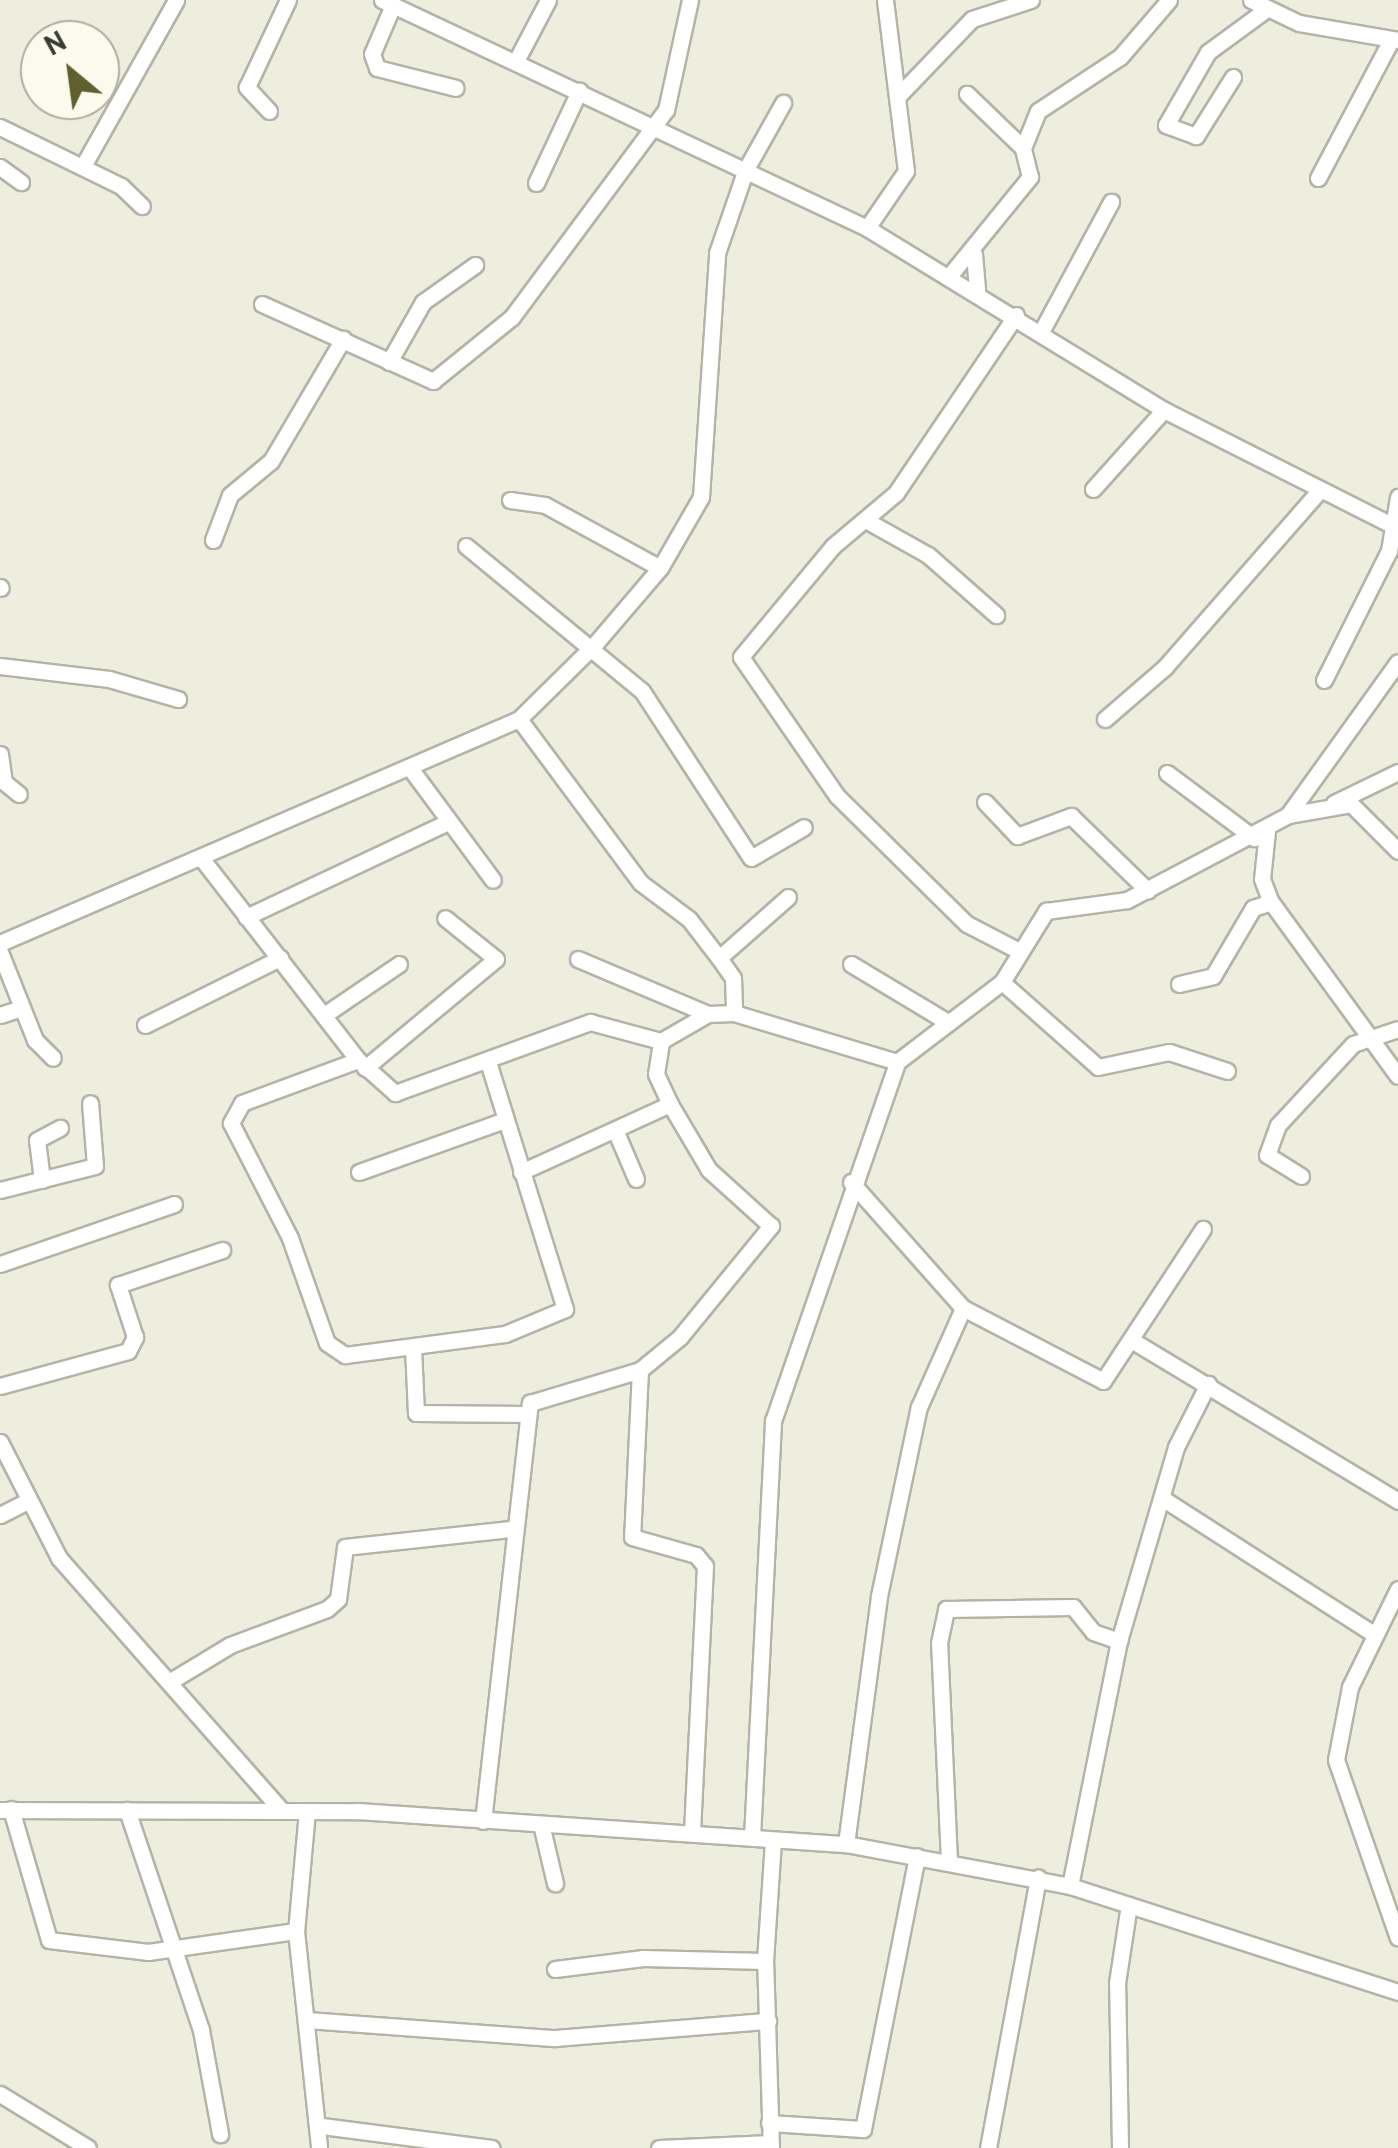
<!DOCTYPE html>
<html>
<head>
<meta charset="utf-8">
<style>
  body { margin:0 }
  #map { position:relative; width:1398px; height:2148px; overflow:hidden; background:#edeede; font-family:Overpass,sans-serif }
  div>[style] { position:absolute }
  .roads { filter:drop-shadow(2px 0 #b3b4a6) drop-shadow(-2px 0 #b3b4a6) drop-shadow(0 2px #b3b4a6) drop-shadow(0 -2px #b3b4a6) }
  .minor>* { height:15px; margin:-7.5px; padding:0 7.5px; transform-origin:7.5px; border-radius:7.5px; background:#fff }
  span { translate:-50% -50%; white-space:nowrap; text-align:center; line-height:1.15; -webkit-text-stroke:8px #fafbec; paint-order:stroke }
  .north { position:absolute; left:20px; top:20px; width:100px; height:100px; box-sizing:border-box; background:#fafbec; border:2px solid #adaea2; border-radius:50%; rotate:331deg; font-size:28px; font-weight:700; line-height:40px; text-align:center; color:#393a34 }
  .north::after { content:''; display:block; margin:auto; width:35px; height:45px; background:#5f602d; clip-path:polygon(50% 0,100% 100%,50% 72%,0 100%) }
</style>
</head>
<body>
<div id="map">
  <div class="roads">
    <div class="minor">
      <div style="left:382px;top:0;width:536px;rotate:25.18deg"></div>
      <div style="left:867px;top:228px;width:348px;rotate:31.5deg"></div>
      <div style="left:1164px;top:410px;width:262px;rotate:26.8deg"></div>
      <div style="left:1251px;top:0;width:53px;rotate:25.6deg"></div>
      <div style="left:1299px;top:23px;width:100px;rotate:9.7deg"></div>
      <div style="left:393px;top:5px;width:53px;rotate:113.2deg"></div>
      <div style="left:372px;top:54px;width:15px;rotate:70deg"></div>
      <div style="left:377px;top:68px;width:81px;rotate:14.2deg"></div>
      <div style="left:516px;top:61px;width:69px;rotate:-62.3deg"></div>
      <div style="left:1233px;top:77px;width:70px;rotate:122.1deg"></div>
      <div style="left:1196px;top:136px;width:32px;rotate:-160deg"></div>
      <div style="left:1166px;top:125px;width:84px;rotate:-60.1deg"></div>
      <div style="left:1208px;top:52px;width:69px;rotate:-36.2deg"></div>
      <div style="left:899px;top:95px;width:105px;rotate:-46.2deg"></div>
      <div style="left:972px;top:19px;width:62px;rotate:-17.9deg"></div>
      <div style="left:269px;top:111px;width:33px;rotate:-133deg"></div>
      <div style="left:247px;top:87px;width:96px;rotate:-64.8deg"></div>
      <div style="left:0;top:127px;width:135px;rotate:26deg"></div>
      <div style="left:121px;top:186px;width:29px;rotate:44deg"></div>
      <div style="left:1023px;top:148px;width:40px;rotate:-68deg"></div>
      <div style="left:1038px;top:111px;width:98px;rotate:-33.4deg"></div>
      <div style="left:1120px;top:57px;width:75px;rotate:-49.3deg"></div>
      <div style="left:83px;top:166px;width:190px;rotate:-60.7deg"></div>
      <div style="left:0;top:167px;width:26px;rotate:36deg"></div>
      <div style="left:1318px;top:178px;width:156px;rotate:-62.1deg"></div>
      <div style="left:536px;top:183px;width:102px;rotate:-64.9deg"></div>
      <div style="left:867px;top:228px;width:69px;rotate:-55.6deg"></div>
      <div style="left:906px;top:171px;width:172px;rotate:-97deg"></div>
      <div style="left:974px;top:254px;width:36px;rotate:85deg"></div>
      <div style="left:950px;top:275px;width:127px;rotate:-50.8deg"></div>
      <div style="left:1030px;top:177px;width:30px;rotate:-104deg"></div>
      <div style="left:1023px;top:148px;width:78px;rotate:-136deg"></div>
      <div style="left:262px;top:304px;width:188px;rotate:24.2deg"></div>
      <div style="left:433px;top:381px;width:102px;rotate:-39deg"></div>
      <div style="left:512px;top:317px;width:258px;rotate:-53.4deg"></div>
      <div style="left:666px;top:110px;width:113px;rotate:-77.7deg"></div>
      <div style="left:1016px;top:315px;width:215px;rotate:124deg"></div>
      <div style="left:896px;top:493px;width:82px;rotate:139.9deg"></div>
      <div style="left:833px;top:546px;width:144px;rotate:129.7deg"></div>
      <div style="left:741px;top:657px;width:169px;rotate:55.4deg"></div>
      <div style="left:837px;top:796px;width:182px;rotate:44.6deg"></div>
      <div style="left:967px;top:924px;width:59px;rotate:27.4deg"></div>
      <div style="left:1041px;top:332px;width:148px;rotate:-61.7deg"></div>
      <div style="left:389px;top:362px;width:69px;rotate:-60.5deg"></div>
      <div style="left:423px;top:302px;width:64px;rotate:-35.4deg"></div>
      <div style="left:1093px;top:489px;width:106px;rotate:-48.1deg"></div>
      <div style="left:510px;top:500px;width:35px;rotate:8deg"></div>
      <div style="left:545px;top:505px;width:131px;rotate:28.7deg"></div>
      <div style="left:869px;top:522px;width:68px;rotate:29.2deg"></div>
      <div style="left:928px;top:555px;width:91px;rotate:41.4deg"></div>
      <div style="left:213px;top:540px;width:48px;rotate:-69.3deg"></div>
      <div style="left:230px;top:495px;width:53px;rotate:-39.7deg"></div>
      <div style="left:271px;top:461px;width:142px;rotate:-59.5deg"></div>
      <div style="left:466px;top:546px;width:228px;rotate:39.5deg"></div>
      <div style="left:642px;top:691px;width:199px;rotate:56.9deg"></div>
      <div style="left:751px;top:858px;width:61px;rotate:-30.3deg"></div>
      <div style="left:0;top:587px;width:1px;rotate:45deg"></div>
      <div style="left:0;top:666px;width:110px;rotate:6.8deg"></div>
      <div style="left:109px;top:679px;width:72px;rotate:16.2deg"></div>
      <div style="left:1324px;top:680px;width:144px;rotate:-63.3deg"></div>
      <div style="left:1389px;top:551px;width:55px;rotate:-80.5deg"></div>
      <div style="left:519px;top:719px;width:204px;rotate:53.4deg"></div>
      <div style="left:641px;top:883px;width:60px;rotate:36.9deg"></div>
      <div style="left:689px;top:919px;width:49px;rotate:52.4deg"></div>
      <div style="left:719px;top:958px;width:24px;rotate:55deg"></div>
      <div style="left:733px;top:978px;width:35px;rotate:88deg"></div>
      <div style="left:1105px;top:719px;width:79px;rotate:-40.9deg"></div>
      <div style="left:1165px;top:667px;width:235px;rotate:-48.8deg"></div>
      <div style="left:0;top:754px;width:28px;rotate:82deg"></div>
      <div style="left:4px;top:782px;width:19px;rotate:39deg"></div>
      <div style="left:413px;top:772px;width:134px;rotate:53.5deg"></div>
      <div style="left:1167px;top:773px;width:109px;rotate:36.8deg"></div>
      <div style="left:985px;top:802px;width:47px;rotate:46.7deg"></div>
      <div style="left:1017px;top:836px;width:58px;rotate:-20.3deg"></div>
      <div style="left:1071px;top:816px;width:107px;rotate:44.2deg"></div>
      <div style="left:1334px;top:803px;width:71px;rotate:-25.8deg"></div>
      <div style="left:1288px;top:815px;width:64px;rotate:-9.9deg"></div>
      <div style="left:1351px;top:804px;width:66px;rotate:45deg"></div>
      <div style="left:1267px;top:831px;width:48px;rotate:95.9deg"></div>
      <div style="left:1262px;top:879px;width:25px;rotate:69deg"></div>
      <div style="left:1271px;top:902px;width:215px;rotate:53.9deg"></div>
      <div style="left:202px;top:859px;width:254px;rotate:52.2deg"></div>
      <div style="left:358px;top:1060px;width:50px;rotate:41.7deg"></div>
      <div style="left:395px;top:1093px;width:208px;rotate:-20deg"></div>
      <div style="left:590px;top:1022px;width:73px;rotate:15deg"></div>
      <div style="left:246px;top:917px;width:221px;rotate:-25.2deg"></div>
      <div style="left:0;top:943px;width:565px;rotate:-23.34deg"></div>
      <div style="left:519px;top:719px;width:107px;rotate:-44.6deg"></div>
      <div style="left:595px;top:644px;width:100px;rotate:-49.5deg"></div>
      <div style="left:660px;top:568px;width:82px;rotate:-60deg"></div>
      <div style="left:701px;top:497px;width:245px;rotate:-86.2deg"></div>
      <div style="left:717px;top:253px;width:89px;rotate:-71deg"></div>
      <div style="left:746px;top:169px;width:76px;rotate:-60.7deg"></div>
      <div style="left:0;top:952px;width:95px;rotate:68.3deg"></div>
      <div style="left:35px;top:1040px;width:25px;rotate:45deg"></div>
      <div style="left:719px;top:958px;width:92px;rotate:-41.5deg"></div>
      <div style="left:578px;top:959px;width:141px;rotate:22.9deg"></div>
      <div style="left:851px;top:964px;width:114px;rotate:31deg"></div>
      <div style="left:1002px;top:982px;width:128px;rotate:41.5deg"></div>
      <div style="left:1098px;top:1067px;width:73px;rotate:-11.9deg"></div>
      <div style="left:1169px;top:1052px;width:61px;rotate:18.1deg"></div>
      <div style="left:1179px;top:984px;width:35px;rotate:-13deg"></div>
      <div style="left:1213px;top:976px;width:79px;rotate:-59.5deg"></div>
      <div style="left:1253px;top:908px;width:19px;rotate:-18deg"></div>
      <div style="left:327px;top:1013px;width:87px;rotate:-34.2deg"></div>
      <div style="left:0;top:1015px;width:23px;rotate:-18deg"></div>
      <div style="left:145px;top:1025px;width:151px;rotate:-26.4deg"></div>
      <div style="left:358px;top:1060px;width:124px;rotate:159.7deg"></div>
      <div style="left:242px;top:1103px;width:23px;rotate:119deg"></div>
      <div style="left:231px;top:1123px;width:129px;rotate:62.8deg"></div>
      <div style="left:290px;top:1238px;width:111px;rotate:70.6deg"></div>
      <div style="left:327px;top:1343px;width:22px;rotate:34deg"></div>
      <div style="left:345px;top:1355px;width:161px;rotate:-7.5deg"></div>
      <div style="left:505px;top:1334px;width:65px;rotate:-22.6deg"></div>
      <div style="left:565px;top:1309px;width:259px;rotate:-107.3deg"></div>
      <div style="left:365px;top:1068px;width:170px;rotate:-39.8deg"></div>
      <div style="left:496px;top:959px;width:65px;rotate:-141.2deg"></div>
      <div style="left:616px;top:1132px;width:51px;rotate:66.9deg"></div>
      <div style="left:359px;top:1172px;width:155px;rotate:-19.6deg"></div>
      <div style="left:521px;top:1172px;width:164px;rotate:-24.5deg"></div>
      <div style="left:1301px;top:1176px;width:40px;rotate:-148deg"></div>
      <div style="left:1267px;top:1155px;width:32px;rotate:-70deg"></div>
      <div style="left:1278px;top:1125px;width:110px;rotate:-47.2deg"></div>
      <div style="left:1353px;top:1044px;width:47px;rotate:-18.4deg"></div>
      <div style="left:42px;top:1180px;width:40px;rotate:-97.1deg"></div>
      <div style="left:37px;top:1140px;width:26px;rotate:-28deg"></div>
      <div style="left:851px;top:1182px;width:169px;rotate:48.4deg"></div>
      <div style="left:963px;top:1308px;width:158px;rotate:27.5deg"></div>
      <div style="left:1103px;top:1381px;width:182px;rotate:-56.7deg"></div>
      <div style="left:0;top:1190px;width:98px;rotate:-14.2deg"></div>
      <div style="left:95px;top:1166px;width:63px;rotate:-94.5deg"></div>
      <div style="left:0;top:1264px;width:184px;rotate:-19deg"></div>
      <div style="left:1133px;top:1341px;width:310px;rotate:31.1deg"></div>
      <div style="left:413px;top:1347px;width:66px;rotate:87.4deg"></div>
      <div style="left:416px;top:1413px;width:110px;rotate:0.5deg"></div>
      <div style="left:640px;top:1370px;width:167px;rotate:92.7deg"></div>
      <div style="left:632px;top:1537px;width:66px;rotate:15.7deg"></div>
      <div style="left:696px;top:1555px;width:14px;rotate:51deg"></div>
      <div style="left:705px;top:1566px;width:266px;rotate:92.8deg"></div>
      <div style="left:0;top:1386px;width:133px;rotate:-15.3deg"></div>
      <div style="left:128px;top:1351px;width:16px;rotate:-63deg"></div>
      <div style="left:135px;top:1337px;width:55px;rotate:-108.1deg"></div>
      <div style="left:118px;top:1285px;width:110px;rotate:-18.6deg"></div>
      <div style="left:0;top:1442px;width:130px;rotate:63deg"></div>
      <div style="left:59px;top:1558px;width:337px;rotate:48.6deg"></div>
      <div style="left:1165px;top:1500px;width:248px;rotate:32.7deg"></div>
      <div style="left:0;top:1515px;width:27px;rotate:-27deg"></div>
      <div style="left:1398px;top:1589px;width:109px;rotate:116.1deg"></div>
      <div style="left:1350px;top:1687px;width:74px;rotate:100.9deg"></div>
      <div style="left:1336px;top:1760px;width:188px;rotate:70.8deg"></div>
      <div style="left:169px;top:1682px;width:71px;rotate:-31.2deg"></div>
      <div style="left:230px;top:1645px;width:103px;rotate:-20.4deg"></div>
      <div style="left:327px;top:1609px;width:15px;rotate:-42deg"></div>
      <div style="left:338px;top:1599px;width:52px;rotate:-82.3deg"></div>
      <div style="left:345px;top:1547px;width:168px;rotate:-6.2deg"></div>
      <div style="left:11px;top:1809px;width:136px;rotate:73.8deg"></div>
      <div style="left:49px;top:1940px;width:100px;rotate:6.9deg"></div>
      <div style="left:148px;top:1952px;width:149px;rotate:-8.1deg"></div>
      <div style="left:0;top:1810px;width:358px;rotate:0.2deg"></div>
      <div style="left:358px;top:1811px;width:489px;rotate:3.9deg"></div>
      <div style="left:846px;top:1844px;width:228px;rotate:10.6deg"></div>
      <div style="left:1070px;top:1886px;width:345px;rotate:17.9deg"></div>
      <div style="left:127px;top:1810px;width:232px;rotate:71.4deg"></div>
      <div style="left:201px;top:2030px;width:106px;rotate:79.6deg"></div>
      <div style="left:307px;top:1811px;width:121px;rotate:95.2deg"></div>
      <div style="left:296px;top:1931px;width:218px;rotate:83.9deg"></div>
      <div style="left:483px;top:1821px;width:421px;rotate:-83.6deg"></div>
      <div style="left:530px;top:1403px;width:115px;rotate:-16.7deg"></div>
      <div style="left:640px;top:1370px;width:52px;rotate:-39.5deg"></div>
      <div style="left:680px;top:1337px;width:144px;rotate:-50.7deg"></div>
      <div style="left:771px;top:1226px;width:84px;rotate:-137.9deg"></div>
      <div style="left:709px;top:1170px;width:77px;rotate:-120.6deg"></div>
      <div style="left:670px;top:1104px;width:33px;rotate:-115deg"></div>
      <div style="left:656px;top:1074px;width:33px;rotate:-81deg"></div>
      <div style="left:661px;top:1041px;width:54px;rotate:-29.9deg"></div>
      <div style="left:708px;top:1014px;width:26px;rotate:-2deg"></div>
      <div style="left:734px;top:1013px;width:170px;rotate:16.7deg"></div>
      <div style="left:897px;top:1062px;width:132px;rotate:-37.3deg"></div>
      <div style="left:1002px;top:982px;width:84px;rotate:-58.2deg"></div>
      <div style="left:1046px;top:911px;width:82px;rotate:-7.7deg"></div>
      <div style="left:1127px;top:900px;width:182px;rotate:-27.8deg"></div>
      <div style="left:1288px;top:815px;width:188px;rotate:-54.3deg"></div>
      <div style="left:541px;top:1824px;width:61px;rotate:76.7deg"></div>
      <div style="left:752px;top:1837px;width:417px;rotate:-87.1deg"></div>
      <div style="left:773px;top:1421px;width:380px;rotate:-70.9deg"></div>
      <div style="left:846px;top:1844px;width:250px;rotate:-82.4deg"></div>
      <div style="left:879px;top:1596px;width:193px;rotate:-78.1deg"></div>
      <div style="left:919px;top:1407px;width:108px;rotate:-66deg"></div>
      <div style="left:949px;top:1861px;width:218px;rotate:-92.6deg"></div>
      <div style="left:939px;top:1643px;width:35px;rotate:-78deg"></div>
      <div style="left:946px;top:1609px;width:127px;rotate:-0.9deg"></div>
      <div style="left:1073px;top:1607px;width:32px;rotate:51deg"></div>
      <div style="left:1093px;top:1632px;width:28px;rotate:19deg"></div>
      <div style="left:1070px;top:1886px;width:250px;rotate:-78.7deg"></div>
      <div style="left:1119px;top:1641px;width:202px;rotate:-73.6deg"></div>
      <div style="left:1176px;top:1447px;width:71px;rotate:-63.1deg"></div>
      <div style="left:555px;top:1969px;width:89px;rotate:-7.1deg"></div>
      <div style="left:643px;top:1958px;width:122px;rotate:1.4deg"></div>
      <div style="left:307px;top:2020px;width:249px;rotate:4.2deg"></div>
      <div style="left:555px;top:2038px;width:214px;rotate:-4.6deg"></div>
      <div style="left:0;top:2094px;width:103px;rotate:31.5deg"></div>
      <div style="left:769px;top:2123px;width:94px;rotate:3.7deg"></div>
      <div style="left:863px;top:2129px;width:278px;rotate:-78.8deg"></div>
      <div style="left:322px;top:2126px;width:171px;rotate:7.4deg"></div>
      <div style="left:659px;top:2148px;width:111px;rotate:-2.6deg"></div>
      <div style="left:771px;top:2148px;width:187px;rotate:-91.8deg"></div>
      <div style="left:765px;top:1961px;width:121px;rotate:-86.2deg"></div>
      <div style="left:988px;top:2148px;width:275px;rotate:-79.5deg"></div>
      <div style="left:1120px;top:2148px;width:165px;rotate:-91deg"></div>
      <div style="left:1117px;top:1983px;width:79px;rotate:-81.3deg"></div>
    </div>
  </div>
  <div class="north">N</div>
</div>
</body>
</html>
